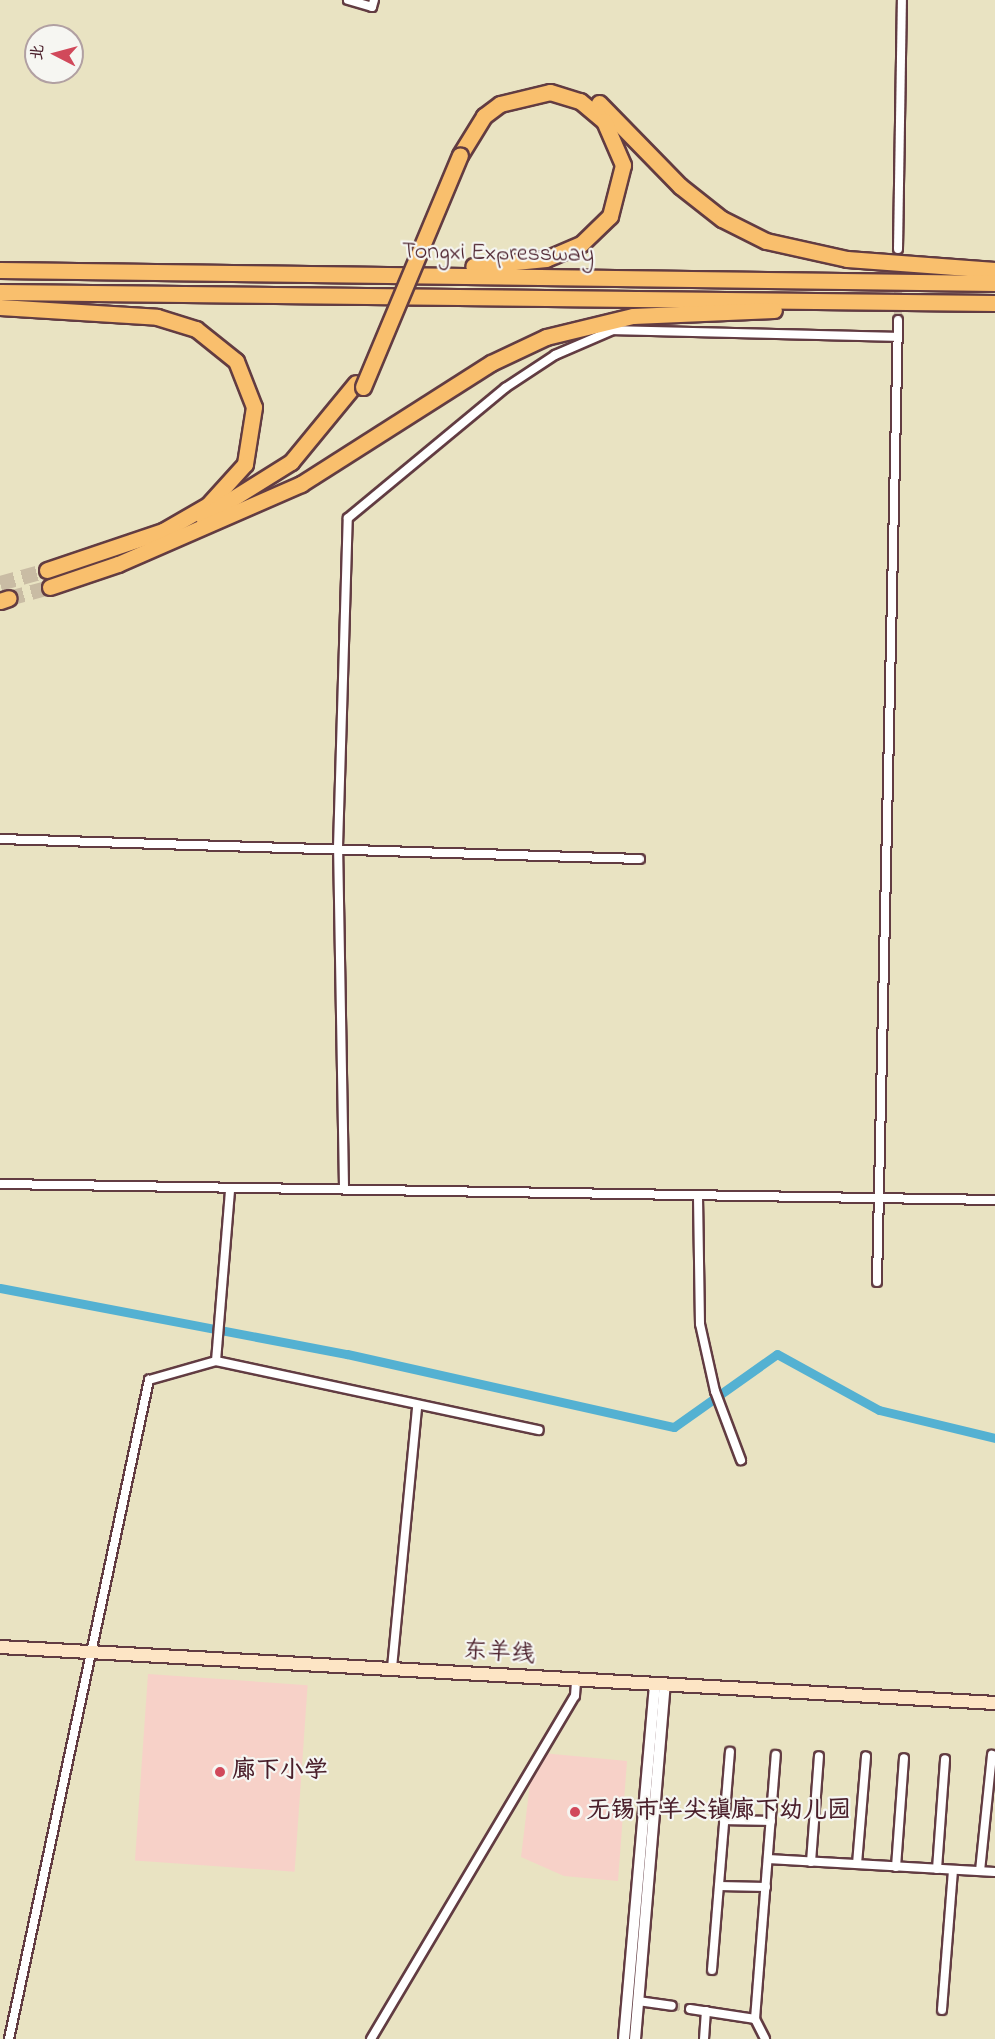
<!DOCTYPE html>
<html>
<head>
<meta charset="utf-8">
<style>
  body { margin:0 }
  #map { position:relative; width:995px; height:2039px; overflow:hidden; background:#e9e3c2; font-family:"Indie Flower","LXGW WenKai TC",sans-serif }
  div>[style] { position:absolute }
  .built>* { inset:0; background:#f7d1c8; transform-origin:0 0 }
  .canal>* { height:9px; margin:-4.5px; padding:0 4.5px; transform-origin:4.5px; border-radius:4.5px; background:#54b1d2 }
  .minor-tunnel>* { height:8px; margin-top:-4px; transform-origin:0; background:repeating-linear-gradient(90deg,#c9bca4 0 8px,transparent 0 12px) }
  .motorway-tunnel>* { height:15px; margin-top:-7.5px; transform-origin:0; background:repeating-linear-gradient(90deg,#c9bca4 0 15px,transparent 0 23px) }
  .roads { filter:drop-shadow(2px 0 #623c42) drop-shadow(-2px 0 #623c42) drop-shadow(0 2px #623c42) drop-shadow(0 -2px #623c42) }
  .minor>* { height:8px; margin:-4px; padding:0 4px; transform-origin:4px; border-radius:4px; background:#fff }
  .tertiary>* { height:10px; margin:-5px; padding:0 5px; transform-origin:5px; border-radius:5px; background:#fff }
  .secondary>* { height:12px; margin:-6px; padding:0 6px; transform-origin:6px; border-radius:6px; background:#fde5c5 }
  .motorway>* { height:15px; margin:-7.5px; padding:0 7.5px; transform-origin:7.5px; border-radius:7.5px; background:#f9bf6d }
  .bridges { filter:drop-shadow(2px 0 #623c42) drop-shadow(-2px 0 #623c42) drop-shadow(0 2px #623c42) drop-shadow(0 -2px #623c42) }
  .motorway-bridge>* { height:15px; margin:-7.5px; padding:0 7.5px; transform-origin:7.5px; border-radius:7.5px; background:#f9bf6d }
  .dots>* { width:16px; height:16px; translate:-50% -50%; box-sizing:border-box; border:3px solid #f6f6f2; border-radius:50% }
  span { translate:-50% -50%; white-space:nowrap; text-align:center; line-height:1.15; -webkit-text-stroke:4.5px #f6f6f2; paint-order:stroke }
  .street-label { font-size:24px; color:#4a1f2b }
  .poi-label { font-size:24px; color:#4a1f2b; font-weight:700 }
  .left { translate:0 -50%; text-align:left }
  .north { position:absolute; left:24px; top:24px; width:60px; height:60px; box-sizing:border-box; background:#f6f6f2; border:2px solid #b1a0a2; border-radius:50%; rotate:276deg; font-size:16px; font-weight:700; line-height:24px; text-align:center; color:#4a1f2b }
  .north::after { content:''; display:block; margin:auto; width:21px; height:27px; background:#d1495b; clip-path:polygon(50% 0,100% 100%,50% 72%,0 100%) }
</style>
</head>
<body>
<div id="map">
  <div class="built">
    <div style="left:148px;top:1674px;width:160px;height:187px;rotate:4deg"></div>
    <div style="clip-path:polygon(542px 1753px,627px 1761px,618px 1881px,564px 1876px,521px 1857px,532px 1767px)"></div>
  </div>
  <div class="canal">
    <div style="left:0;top:1288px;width:353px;rotate:10.8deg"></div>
    <div style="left:347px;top:1354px;width:335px;rotate:12.6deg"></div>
    <div style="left:674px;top:1427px;width:126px;rotate:-35.3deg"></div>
    <div style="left:777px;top:1354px;width:116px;rotate:28.8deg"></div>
    <div style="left:879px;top:1410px;width:119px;rotate:13.6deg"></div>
  </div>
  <div class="minor-tunnel">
    <div style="left:898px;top:320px;width:71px;rotate:-90deg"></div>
    <div style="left:672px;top:2006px;width:18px;rotate:9deg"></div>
  </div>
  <div class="motorway-tunnel">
    <div style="left:0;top:583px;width:49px;rotate:-15.5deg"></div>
    <div style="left:9px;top:598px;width:42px;rotate:-15deg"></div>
  </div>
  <div class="roads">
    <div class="minor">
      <div style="left:348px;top:0;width:25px;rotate:16deg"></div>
      <div style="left:372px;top:7px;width:7px;rotate:-74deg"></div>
      <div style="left:898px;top:249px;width:249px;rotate:-89.1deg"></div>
      <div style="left:0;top:839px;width:640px;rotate:1.79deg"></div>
      <div style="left:0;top:1184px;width:995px;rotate:0.92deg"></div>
      <div style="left:344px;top:1187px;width:340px;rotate:-91deg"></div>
      <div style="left:338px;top:847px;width:329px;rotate:-88.3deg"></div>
      <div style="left:348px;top:518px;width:204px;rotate:-39.6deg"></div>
      <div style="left:505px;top:388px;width:60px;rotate:-33.4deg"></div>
      <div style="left:555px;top:355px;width:63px;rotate:-23.3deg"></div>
      <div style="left:613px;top:330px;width:285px;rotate:1.4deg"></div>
      <div style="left:698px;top:1197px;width:127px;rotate:89.1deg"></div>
      <div style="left:700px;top:1324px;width:69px;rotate:77.4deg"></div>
      <div style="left:715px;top:1391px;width:74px;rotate:69.4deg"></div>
      <div style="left:877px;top:1282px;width:962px;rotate:-88.75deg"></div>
      <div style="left:216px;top:1361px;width:172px;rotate:-85.3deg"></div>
      <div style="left:392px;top:1668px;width:262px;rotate:-84.5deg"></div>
      <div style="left:724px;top:1820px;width:47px;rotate:1.2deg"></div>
      <div style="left:768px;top:1859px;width:227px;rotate:3.3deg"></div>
      <div style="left:811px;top:1862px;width:106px;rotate:-85.7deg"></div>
      <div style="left:857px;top:1864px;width:108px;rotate:-85.2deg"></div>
      <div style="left:896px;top:1867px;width:109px;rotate:-85.8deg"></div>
      <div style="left:937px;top:1869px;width:110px;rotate:-85.8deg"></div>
      <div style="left:980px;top:1871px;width:117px;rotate:-84.1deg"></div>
      <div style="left:719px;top:1886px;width:47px;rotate:1.2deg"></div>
      <div style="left:712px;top:1970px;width:219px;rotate:-85.3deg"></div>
      <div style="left:638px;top:2001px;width:34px;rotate:8deg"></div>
      <div style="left:690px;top:2009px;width:66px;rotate:8.7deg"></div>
      <div style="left:755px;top:2019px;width:22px;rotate:63deg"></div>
      <div style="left:942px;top:2010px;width:140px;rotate:-85.5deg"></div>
      <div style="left:755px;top:2019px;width:265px;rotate:-85.5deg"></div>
      <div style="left:9px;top:2039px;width:674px;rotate:-78.01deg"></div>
      <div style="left:149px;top:1380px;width:70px;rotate:-15.8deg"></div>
      <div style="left:216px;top:1361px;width:330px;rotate:12.1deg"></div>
      <div style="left:371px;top:2039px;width:399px;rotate:-59.3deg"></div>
      <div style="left:575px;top:1696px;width:16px;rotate:-86deg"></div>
      <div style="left:704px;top:2039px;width:28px;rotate:-86deg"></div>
    </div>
    <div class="tertiary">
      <div style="left:624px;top:2039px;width:356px;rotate:-85deg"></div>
      <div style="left:635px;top:2039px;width:355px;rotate:-85.2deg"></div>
    </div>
    <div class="secondary">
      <div style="left:0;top:1647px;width:997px;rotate:3.22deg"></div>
    </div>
    <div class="motorway">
      <div style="left:599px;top:103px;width:116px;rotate:45.7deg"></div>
      <div style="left:680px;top:186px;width:53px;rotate:38.2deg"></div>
      <div style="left:722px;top:219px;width:49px;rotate:26.6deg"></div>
      <div style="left:766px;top:241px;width:83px;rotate:12.5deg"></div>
      <div style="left:847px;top:259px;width:148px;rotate:4.3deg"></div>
      <div style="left:460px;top:155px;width:46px;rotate:-58.4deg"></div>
      <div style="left:484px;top:116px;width:20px;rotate:-37deg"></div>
      <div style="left:500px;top:104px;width:51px;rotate:-13.5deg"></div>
      <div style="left:550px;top:92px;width:31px;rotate:17deg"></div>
      <div style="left:580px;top:101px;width:31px;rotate:40deg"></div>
      <div style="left:604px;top:121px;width:48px;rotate:66.6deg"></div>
      <div style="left:623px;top:165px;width:53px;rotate:104.3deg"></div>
      <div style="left:610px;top:216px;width:40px;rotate:136deg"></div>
      <div style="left:581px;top:244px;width:38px;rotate:157deg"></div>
      <div style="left:546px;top:259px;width:73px;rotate:174.5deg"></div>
      <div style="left:0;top:270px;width:995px;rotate:0.75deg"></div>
      <div style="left:0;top:292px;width:995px;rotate:0.63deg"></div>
      <div style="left:0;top:307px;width:157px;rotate:3.6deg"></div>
      <div style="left:157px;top:317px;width:41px;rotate:17.1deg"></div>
      <div style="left:196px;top:329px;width:51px;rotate:38.7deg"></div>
      <div style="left:236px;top:361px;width:49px;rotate:68.6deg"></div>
      <div style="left:254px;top:407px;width:58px;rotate:99deg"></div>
      <div style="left:245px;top:464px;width:55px;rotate:132.1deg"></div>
      <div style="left:208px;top:505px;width:52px;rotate:150deg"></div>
      <div style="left:203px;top:517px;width:104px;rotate:-32deg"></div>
      <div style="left:291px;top:462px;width:102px;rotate:-50.6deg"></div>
      <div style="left:47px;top:570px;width:132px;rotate:-18.6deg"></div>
      <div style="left:50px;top:587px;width:72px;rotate:-18.7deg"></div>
      <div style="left:118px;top:564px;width:200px;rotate:-23.6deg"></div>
      <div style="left:301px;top:484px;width:225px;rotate:-32.5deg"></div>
      <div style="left:491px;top:363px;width:61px;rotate:-25.3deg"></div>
      <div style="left:546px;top:337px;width:89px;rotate:-13.6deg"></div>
      <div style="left:633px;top:316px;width:141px;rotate:-2.4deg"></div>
      <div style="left:0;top:601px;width:9px;rotate:-18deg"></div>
    </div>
  </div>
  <div class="bridges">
    <div class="motorway-bridge">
      <div style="left:363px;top:387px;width:251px;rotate:-67.3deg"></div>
    </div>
  </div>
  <div class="dots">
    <div style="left:220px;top:1772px;background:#d1495b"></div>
    <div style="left:575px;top:1812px;background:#d1495b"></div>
  </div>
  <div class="street-label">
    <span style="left:498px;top:254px;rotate:1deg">Tongxi Expressway</span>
    <span style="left:499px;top:1654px;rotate:4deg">东羊线</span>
  </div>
  <div class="poi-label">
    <span class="left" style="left:232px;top:1772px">廊下小学</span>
    <span class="left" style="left:587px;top:1812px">无锡市羊尖镇廊下幼儿园</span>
  </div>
  <div class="north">北</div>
</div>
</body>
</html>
